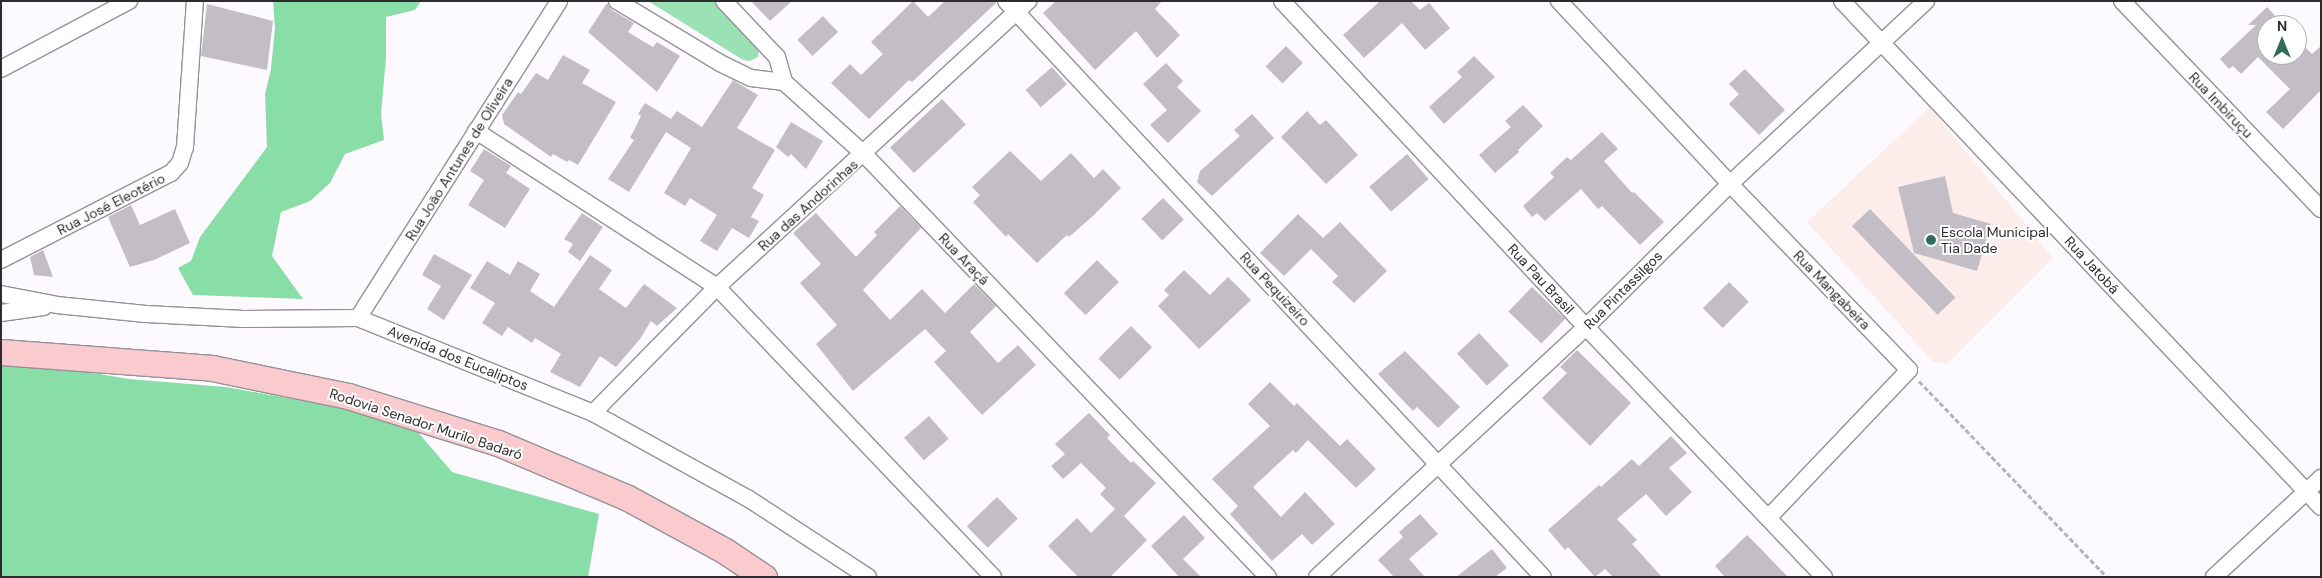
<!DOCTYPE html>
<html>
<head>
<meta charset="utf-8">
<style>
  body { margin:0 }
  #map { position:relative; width:2322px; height:578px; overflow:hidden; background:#fdfaff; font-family:"DM Sans",sans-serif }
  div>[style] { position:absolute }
  .education>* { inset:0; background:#fdedea }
  .green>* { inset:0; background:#9ae2b3 }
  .forest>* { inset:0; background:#89dda7 }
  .building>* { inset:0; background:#c3bec5; transform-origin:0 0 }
  .path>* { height:3px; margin-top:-1.5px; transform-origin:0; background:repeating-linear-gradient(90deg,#b6b3b7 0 5px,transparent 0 7.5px) }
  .roads { filter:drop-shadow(1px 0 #959198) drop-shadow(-1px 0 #959198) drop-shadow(0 1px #959198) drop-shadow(0 -1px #959198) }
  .street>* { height:16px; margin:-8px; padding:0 8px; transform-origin:8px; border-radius:8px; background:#fff }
  .primary>* { height:25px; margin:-12.5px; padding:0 12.5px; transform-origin:12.5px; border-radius:12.5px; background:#facbce }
  .dots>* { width:14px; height:14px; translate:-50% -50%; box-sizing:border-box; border:2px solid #fff; border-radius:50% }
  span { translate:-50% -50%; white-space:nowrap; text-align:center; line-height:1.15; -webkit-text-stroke:4px #fff; paint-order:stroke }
  .street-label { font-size:14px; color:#2e2c2f }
  .poi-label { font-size:14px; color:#2e2c2f }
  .left { translate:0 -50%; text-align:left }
  .frame { position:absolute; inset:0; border:2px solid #2e2c2f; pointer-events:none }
  .north { position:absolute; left:2257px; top:15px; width:50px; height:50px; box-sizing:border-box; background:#fff; border:1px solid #ababac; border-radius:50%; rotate:0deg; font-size:14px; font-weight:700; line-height:20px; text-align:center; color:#2e2c2f }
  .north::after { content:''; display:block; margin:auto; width:18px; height:22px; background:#2f6d5a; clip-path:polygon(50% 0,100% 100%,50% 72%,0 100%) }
</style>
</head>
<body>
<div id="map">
  <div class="education">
    <div style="clip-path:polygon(1930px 107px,2053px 258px,1947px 364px,1933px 362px,1807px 222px)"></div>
  </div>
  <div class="green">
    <div style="clip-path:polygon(648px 1px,714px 1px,754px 42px,759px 49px,758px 57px,750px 61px,743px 60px)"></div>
  </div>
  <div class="forest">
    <div style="clip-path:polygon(273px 1px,421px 1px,415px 10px,386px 17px,386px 58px,381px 114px,384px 140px,345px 154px,330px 183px,310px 201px,281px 212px,272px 256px,303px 299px,193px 295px,178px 268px,191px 261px,200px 237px,267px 147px,265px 94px,271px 69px,275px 28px)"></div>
    <div style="clip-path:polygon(1px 363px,51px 366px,129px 379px,226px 387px,337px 407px,411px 424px,452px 472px,599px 514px,588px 577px,1px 577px)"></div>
  </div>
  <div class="building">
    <div style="clip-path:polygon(751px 1px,792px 1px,770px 21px)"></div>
    <div style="clip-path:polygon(913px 1px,928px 17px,945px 1px,996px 1px,996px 3px,912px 82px,909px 80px,869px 119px,831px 83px,850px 64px,861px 75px,883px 54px,871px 42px)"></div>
    <div style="clip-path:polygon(1056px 1px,1162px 1px,1155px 9px,1180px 35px,1157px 58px,1136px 31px,1095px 70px,1043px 13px)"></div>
    <div style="clip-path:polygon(1380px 1px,1411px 1px,1420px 10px,1429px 3px,1450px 28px,1425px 50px,1402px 23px,1364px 58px,1343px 35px)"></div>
    <div style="clip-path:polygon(607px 3px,612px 10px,634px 23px,628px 32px,653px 47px,657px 42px,680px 56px,657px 92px,588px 32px)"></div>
    <div style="clip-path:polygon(207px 4px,273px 21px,267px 70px,201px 56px)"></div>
    <div style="clip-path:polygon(2267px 7px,2284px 25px,2267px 25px,2267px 55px,2297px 55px,2297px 39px,2312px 54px,2321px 46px,2321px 90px,2283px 129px,2266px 112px,2290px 89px,2258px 57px,2241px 74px,2233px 66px,2229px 69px,2220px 59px,2256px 25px,2248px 25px)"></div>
    <div style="left:823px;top:16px;width:22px;height:35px;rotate:47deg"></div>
    <div style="left:1286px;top:46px;width:24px;height:29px;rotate:45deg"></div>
    <div style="clip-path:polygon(563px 55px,590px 70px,582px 83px,616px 102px,578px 165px,569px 160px,567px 162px,553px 154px,551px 157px,504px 124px,502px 115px,518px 92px,521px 94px,536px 73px,548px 80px)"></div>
    <div style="clip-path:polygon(1474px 56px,1495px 77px,1444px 124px,1429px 107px,1462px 77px,1457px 72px)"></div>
    <div style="clip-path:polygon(1166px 63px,1183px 81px,1177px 87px,1201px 111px,1168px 143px,1150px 125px,1167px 110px,1143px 84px)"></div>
    <div style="left:1052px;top:67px;width:23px;height:35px;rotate:49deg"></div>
    <div style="clip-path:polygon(1745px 69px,1785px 110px,1759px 135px,1729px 104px,1739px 94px,1729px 84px)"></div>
    <div style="clip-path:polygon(733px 80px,758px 95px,737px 128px,775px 150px,752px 188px,764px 195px,751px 217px,759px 221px,749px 238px,732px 228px,717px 251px,700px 241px,717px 215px,690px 198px,685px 206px,664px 193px,691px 148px,666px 132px,629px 192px,608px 179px,634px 140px,630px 138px,641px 116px,638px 114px,645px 103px,671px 119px,677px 111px,702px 127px)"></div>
    <div style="left:942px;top:99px;width:35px;height:71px;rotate:47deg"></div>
    <div style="clip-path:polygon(1523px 105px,1543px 126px,1518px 150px,1519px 152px,1495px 173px,1479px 155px,1511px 127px,1505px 121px)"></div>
    <div style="clip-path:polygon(1307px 111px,1320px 125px,1326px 120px,1358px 155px,1326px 184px,1281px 137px)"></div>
    <div style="clip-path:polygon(1252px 114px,1274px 138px,1212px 196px,1197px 182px,1200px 171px,1240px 136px,1234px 130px)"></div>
    <div style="clip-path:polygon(791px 122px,823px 141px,806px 169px,791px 154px,788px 157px,776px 147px)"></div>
    <div style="clip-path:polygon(1602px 132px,1618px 149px,1604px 161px,1632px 193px,1634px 192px,1664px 222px,1640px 245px,1602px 206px,1598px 209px,1581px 189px,1545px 221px,1537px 213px,1532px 217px,1523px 206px,1554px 177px,1550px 173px,1567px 157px,1571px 160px)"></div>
    <div style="clip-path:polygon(484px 149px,511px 166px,506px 173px,530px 189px,505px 228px,468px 205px,484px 180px,470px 171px)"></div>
    <div style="clip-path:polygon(1010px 151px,1041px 181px,1071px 153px,1094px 178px,1103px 169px,1121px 188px,1094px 215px,1069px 237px,1067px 235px,1037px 263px,1008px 234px,1006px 237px,973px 202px,980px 195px,972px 187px)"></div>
    <div style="left:1407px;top:154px;width:33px;height:50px;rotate:49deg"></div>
    <div style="clip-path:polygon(1945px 176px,1953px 213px,1991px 224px,1977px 271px,1914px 253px,1898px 187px)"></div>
    <div style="left:1163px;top:198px;width:30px;height:30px;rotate:46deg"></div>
    <div style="clip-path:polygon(131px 205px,140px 225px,175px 209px,190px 243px,154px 260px,130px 267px,108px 217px)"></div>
    <div style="clip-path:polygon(900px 206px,921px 228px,863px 290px,890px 320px,922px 289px,945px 313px,974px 284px,996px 306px,970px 332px,998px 363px,1018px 345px,1036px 365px,982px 415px,934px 362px,946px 351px,925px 329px,853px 391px,816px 344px,837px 325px,800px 283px,821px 264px,793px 233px,816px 213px,856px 257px,877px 235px,874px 232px)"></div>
    <div style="left:1870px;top:209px;width:123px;height:25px;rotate:46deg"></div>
    <div style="clip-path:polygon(582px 213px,603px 227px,580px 261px,568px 252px,573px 244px,564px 239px)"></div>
    <div style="clip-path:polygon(1298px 214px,1323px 238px,1340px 222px,1387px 271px,1354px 303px,1332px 282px,1338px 276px,1311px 249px,1284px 276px,1260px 253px)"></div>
    <div style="clip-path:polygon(43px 250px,53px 277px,34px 275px,30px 257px)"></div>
    <div style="clip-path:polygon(434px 254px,472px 275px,444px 320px,427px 309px,441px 286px,422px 275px)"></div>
    <div style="clip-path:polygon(590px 255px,612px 270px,599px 289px,626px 308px,644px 284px,677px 308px,657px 326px,651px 321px,640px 339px,616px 367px,600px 356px,580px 387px,550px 372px,561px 354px,535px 338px,532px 343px,508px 327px,502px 336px,482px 323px,495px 303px,470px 288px,487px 261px,510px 275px,518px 261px,540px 274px,530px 291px,554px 307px)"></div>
    <div style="left:1097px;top:260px;width:31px;height:47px;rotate:45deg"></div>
    <div style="clip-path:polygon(1184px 270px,1210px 295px,1228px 277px,1251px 300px,1199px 349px,1158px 306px,1169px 295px,1164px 290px)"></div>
    <div style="left:1729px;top:282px;width:28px;height:37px;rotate:45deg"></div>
    <div style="left:1532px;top:287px;width:46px;height:34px;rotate:44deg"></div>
    <div style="left:1131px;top:326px;width:30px;height:46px;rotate:45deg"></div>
    <div style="left:1479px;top:333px;width:44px;height:30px;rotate:47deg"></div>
    <div style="clip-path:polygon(1577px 350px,1631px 403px,1590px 446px,1542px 398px,1567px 373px,1560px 367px)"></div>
    <div style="clip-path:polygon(1405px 351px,1460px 407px,1438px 428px,1417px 407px,1413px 411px,1378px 374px)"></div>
    <div style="clip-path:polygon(1270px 382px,1294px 406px,1297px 403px,1340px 446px,1347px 439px,1376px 469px,1356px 488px,1308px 440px,1296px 453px,1293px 450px,1253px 487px,1281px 517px,1305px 492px,1335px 524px,1312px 545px,1302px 534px,1272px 561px,1230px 514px,1238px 506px,1212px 479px,1270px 426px,1248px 404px)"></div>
    <div style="clip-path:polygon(1089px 413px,1110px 435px,1107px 438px,1131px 463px,1133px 461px,1156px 483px,1124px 516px,1147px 540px,1110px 577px,1078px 577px,1048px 546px,1077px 518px,1091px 533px,1115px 509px,1100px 494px,1106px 488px,1081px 463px,1063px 479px,1051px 466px,1065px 454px,1055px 444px)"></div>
    <div style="left:929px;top:416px;width:30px;height:33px;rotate:49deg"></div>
    <div style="clip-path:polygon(1671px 436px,1687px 453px,1669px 468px,1692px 492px,1666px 516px,1646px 494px,1617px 519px,1637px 540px,1632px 544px,1662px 577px,1613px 577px,1605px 569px,1595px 577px,1568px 547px,1565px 550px,1548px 530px,1599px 485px,1601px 487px,1632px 459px,1639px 466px)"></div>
    <div style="left:997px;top:497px;width:30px;height:42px;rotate:46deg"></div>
    <div style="clip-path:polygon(1420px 514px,1438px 534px,1409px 559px,1425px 577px,1394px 577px,1378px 560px,1403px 537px,1399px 532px)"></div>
    <div style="clip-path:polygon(1184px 515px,1205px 538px,1183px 559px,1201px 577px,1179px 577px,1151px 546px)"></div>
    <div style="clip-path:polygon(1747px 535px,1760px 548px,1788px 577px,1725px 577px,1715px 566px)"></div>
    <div style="clip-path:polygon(1492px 549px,1507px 568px,1495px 577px,1456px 577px)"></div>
  </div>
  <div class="path">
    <div style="left:1919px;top:381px;width:272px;rotate:46.2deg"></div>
  </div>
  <div class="roads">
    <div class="street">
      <div style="left:617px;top:1px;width:120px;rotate:31deg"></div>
      <div style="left:720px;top:63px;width:34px;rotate:26deg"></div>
      <div style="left:751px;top:78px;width:33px;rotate:7deg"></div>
      <div style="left:784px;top:82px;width:108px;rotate:42deg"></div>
      <div style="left:864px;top:154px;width:585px;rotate:46.32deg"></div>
      <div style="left:724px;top:1px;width:77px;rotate:46.6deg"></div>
      <div style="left:777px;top:57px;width:26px;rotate:74deg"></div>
      <div style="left:1006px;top:1px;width:787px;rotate:47.01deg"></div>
      <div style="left:1282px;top:1px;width:446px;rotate:47deg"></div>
      <div style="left:1586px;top:327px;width:345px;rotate:46.4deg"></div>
      <div style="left:1559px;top:1px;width:250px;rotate:46.9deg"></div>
      <div style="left:1730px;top:184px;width:258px;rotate:46.1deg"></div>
      <div style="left:1909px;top:370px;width:204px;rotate:133.6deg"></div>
      <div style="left:1842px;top:1px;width:697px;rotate:46.57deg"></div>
      <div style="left:2122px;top:1px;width:288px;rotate:46.3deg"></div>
      <div style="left:1px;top:69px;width:145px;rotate:-28deg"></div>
      <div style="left:476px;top:131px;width:287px;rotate:32.9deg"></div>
      <div style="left:717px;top:287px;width:400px;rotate:46.4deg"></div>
      <div style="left:1px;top:260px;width:191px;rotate:-27.1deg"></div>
      <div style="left:171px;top:173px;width:13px;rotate:-48deg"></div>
      <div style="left:180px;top:163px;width:17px;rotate:-73deg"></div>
      <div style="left:185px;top:147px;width:146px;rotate:-86.1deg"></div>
      <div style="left:1px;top:294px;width:57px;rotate:11.1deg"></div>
      <div style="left:57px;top:305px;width:89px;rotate:5.8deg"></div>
      <div style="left:146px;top:314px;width:98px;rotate:2.9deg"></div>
      <div style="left:244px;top:319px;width:114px;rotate:-0.5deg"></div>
      <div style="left:358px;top:318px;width:253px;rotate:22deg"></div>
      <div style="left:593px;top:413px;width:178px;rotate:28.9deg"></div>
      <div style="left:749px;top:499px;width:142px;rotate:33.2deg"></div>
      <div style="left:1px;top:313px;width:43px;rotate:-7.9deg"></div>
      <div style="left:358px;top:318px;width:375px;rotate:-57.6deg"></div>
      <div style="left:593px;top:413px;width:177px;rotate:-45.5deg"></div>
      <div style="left:717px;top:287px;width:423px;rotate:-42.6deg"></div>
      <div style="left:1317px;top:577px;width:367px;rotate:-42.9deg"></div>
      <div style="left:1586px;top:327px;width:203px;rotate:-44.8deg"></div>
      <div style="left:1730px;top:184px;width:268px;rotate:-43deg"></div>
      <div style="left:2214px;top:577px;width:146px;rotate:-42.8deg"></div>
    </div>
    <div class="primary">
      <div style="left:1px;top:352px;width:212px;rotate:4.3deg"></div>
      <div style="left:212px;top:368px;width:139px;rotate:11.6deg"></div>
      <div style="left:348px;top:396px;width:157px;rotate:17.4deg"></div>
      <div style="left:498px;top:443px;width:139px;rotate:22.9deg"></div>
      <div style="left:626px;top:497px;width:113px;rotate:28.6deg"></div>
      <div style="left:725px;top:551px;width:47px;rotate:33.7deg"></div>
    </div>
  </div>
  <div class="dots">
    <div style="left:1931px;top:240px;background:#2f6d5a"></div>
  </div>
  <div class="street-label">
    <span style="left:2221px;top:105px;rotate:46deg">Rua Imbiruçu</span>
    <span style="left:459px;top:159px;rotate:-58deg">Rua João Antunes de Oliveira</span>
    <span style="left:111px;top:204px;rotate:-27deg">Rua José Eleotério</span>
    <span style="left:808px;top:205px;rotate:-42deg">Rua das Andorinhas</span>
    <span style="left:964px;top:259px;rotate:46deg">Rua Araçá</span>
    <span style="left:2092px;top:265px;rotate:47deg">Rua Jatobá</span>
    <span style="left:1541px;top:279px;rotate:47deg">Rua Pau Brasil</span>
    <span style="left:1275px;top:289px;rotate:47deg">Rua Pequizeiro</span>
    <span style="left:1623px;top:290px;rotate:-45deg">Rua Pintassilgos</span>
    <span style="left:1832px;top:290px;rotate:46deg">Rua Mangabeira</span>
    <span style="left:458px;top:358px;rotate:22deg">Avenida dos Eucaliptos</span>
    <span style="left:426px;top:424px;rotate:18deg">Rodovia Senador Murilo Badaró</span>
  </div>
  <div class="poi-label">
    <span class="left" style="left:1941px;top:240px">Escola Municipal<br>Tia Dade</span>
  </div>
  <div class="frame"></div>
  <div class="north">N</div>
</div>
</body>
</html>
